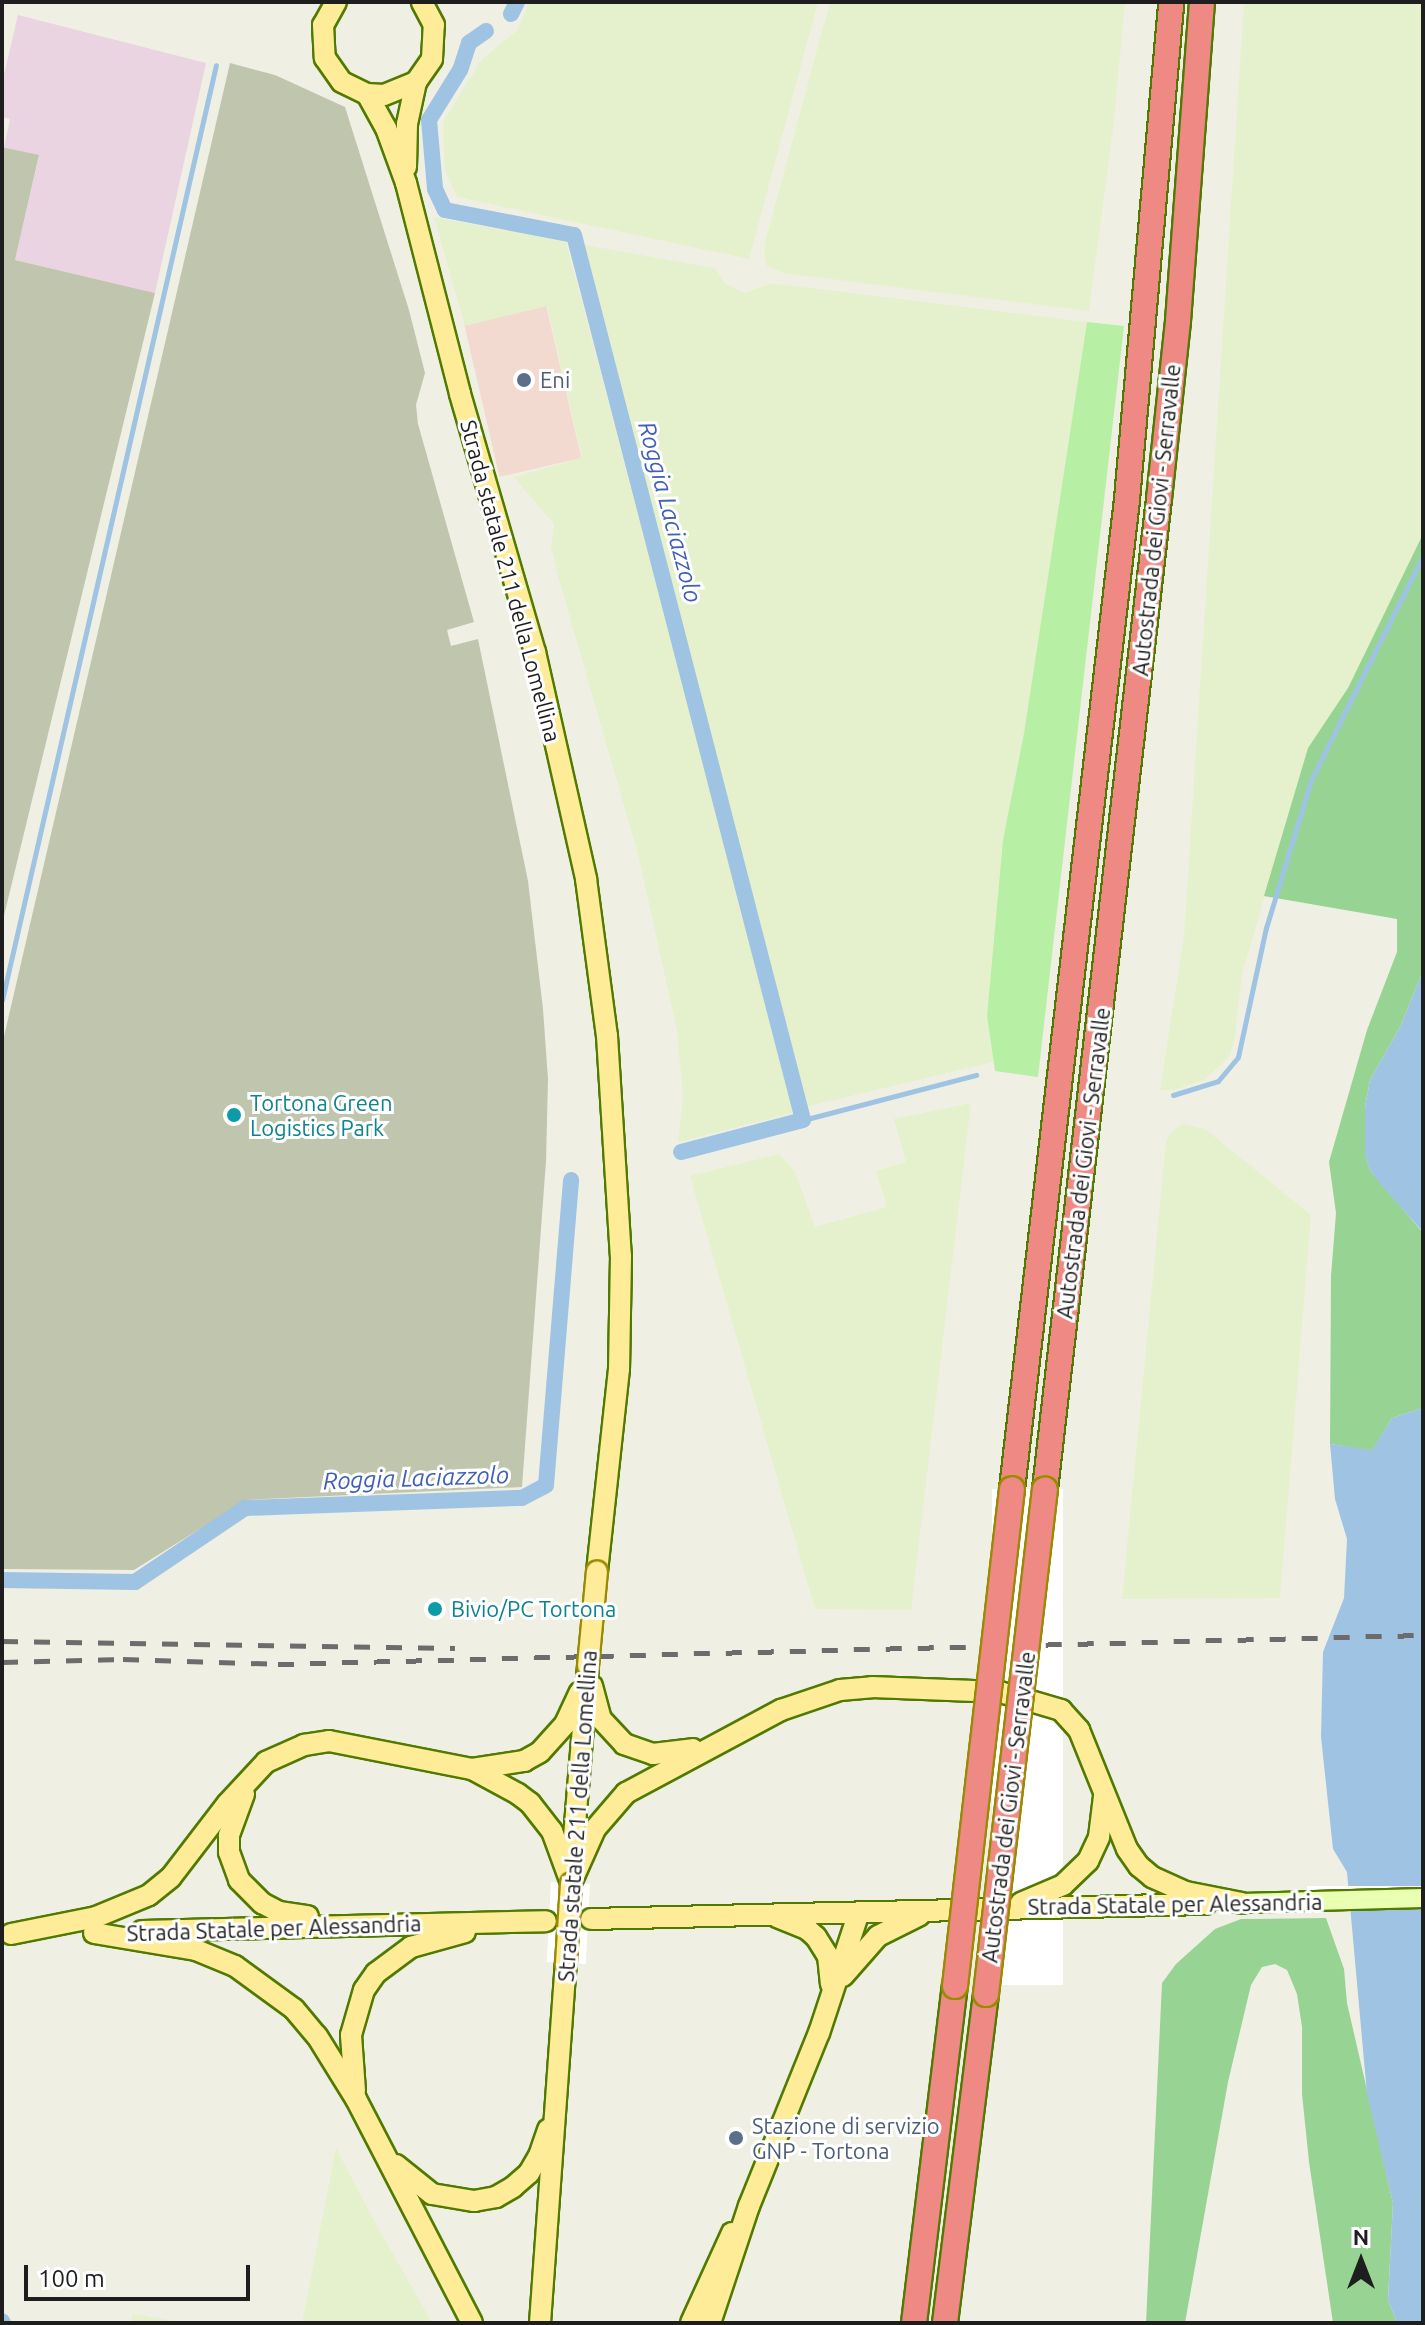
<!DOCTYPE html>
<html>
<head>
<meta charset="utf-8">
<style>
  body { margin:0 }
  #map { position:relative; width:1425px; height:2325px; overflow:hidden; background:#f0efe3; font-family:Ubuntu,sans-serif }
  div>[style] { position:absolute }
  .commercial>* { inset:0; background:#f3dad1; transform-origin:0 0 }
  .industrial>* { inset:0; background:#ead4e1 }
  .construction>* { inset:0; background:#c0c6ae }
  .farmland>* { inset:0; background:#e5f1cc }
  .grass>* { inset:0; background:#b7f0a4 }
  .forest>* { inset:0; background:#97d494 }
  .water>* { inset:0; background:#9fc3e2 }
  .pier>* { inset:0; background:#fff; transform-origin:0 0 }
  .stream>* { height:5px; margin:-2.5px; padding:0 2.5px; transform-origin:2.5px; border-radius:2.5px; background:#9fc3e2 }
  .canal>* { height:16px; margin:-8px; padding:0 8px; transform-origin:8px; border-radius:8px; background:#9fc3e2 }
  .roads { filter:drop-shadow(2px 0 #507a00) drop-shadow(-2px 0 #507a00) drop-shadow(0 2px #507a00) drop-shadow(0 -2px #507a00) }
  .secondary>* { height:18px; margin:-9px; padding:0 9px; transform-origin:9px; border-radius:9px; background:#e9ffb2 }
  .primary>* { height:20px; margin:-10px; padding:0 10px; transform-origin:10px; border-radius:10px; background:#ffec99 }
  .highway>* { height:24px; margin:-12px; padding:0 12px; transform-origin:12px; border-radius:12px; background:#ef8983 }
  .rail>* { height:5px; margin-top:-2.5px; transform-origin:0; background:repeating-linear-gradient(90deg,#6c6c6c 0 16px,transparent 0 32px) }
  .bridges { filter:drop-shadow(2px 0 #988b00) drop-shadow(-2px 0 #988b00) drop-shadow(0 2px #988b00) drop-shadow(0 -2px #988b00) }
  .primary-bridge>* { height:20px; margin:-10px; padding:0 10px; transform-origin:10px; border-radius:10px; background:#ffec99 }
  .highway-bridge>* { height:24px; margin:-12px; padding:0 12px; transform-origin:12px; border-radius:12px; background:#ef8983 }
  .dots>* { width:22px; height:22px; translate:-50% -50%; box-sizing:border-box; border:4px solid #fff; border-radius:50% }
  span { translate:-50% -50%; white-space:nowrap; text-align:center; line-height:1.15; -webkit-text-stroke:6px #fff; paint-order:stroke }
  .service-label { font-size:22px; color:#4e5e75 }
  .left { translate:0 -50%; text-align:left }
  .street-label { font-size:22px; color:#1e1e1e }
  .culture-label { font-size:22px; color:#0d838f }
  .water-label { font-size:24px; color:#415fb8; font-style:italic }
  .frame { position:absolute; inset:0; border:4px solid #1e1e1e; pointer-events:none }
  .north { position:absolute; left:1321px; top:2221px; width:80px; height:80px; -webkit-text-stroke:6px #fff; paint-order:stroke; rotate:0deg; font-size:22px; font-weight:700; line-height:32px; text-align:center; color:#1e1e1e }
  .north::after { content:''; display:block; margin:auto; width:28px; height:36px; background:#1e1e1e; clip-path:polygon(50% 0,100% 100%,50% 72%,0 100%) }
  .scale { position:absolute; left:24px; top:2265px; width:226px; height:36px; box-sizing:border-box; border:4px solid #1e1e1e; border-top:0; padding-left:10px; font-size:24px; line-height:28px; white-space:nowrap; color:#1e1e1e; -webkit-text-stroke:6px #fff; paint-order:stroke }
</style>
</head>
<body>
<div id="map">
  <div class="commercial">
    <div style="left:546px;top:305px;width:157px;height:84px;rotate:77deg"></div>
  </div>
  <div class="industrial">
    <div style="clip-path:polygon(18px 15px,206px 63px,155px 293px,15px 260px,39px 156px,4px 147px,10px 119px,2px 117px,2px 83px)"></div>
  </div>
  <div class="construction">
    <div style="clip-path:polygon(230px 63px,275px 75px,345px 107px,409px 310px,425px 373px,416px 405px,418px 424px,474px 622px,447px 630px,451px 646px,478px 639px,528px 881px,543px 1009px,548px 1079px,546px 1161px,522px 1487px,246px 1500px,134px 1570px,2px 1569px,2px 1045px)"></div>
    <div style="clip-path:polygon(2px 147px,39px 155px,15px 260px,155px 293px,2px 924px)"></div>
  </div>
  <div class="farmland">
    <div style="clip-path:polygon(529px 2px,818px 2px,749px 259px,457px 197px,445px 170px,443px 122px,482px 59px,517px 31px)"></div>
    <div style="clip-path:polygon(830px 2px,1125px 2px,1114px 121px,1089px 311px,783px 273px,767px 266px,764px 253px,766px 239px)"></div>
    <div style="clip-path:polygon(1244px 2px,1423px 2px,1423px 534px,1348px 688px,1308px 748px,1242px 974px,1234px 1043px,1229px 1057px,1204px 1080px,1174px 1090px,1160px 1090px,1184px 936px)"></div>
    <div style="clip-path:polygon(434px 217px,566px 242px,796px 1112px,678px 1142px,683px 1098px,677px 1030px,638px 854px,558px 576px,551px 546px,554px 524px,514px 477px,582px 458px,547px 306px,465px 326px)"></div>
    <div style="clip-path:polygon(585px 245px,714px 268px,726px 284px,744px 293px,771px 284px,786px 285px,1087px 322px,1024px 733px,1003px 840px,987px 1016px,993px 1062px,805px 1107px)"></div>
    <div style="clip-path:polygon(971px 1103px,911px 1610px,815px 1609px,690px 1176px,779px 1154px,795px 1172px,815px 1227px,887px 1207px,876px 1171px,906px 1162px,894px 1119px)"></div>
    <div style="clip-path:polygon(1183px 1124px,1205px 1129px,1311px 1215px,1280px 1598px,1122px 1599px,1166px 1141px,1173px 1130px)"></div>
    <div style="clip-path:polygon(336px 2148px,372px 2217px,432px 2323px,302px 2323px)"></div>
    <div style="clip-path:polygon(133px 2314px,187px 2323px,131px 2323px)"></div>
  </div>
  <div class="grass">
    <div style="clip-path:polygon(1087px 322px,1124px 326px,1038px 1077px,995px 1071px,987px 1016px,1003px 840px,1024px 733px)"></div>
  </div>
  <div class="forest">
    <div style="clip-path:polygon(1423px 534px,1423px 971px,1400px 1027px,1370px 1080px,1365px 1107px,1365px 1153px,1370px 1170px,1423px 1233px,1423px 1408px,1392px 1418px,1372px 1451px,1330px 1444px,1331px 1276px,1336px 1213px,1329px 1162px,1367px 1030px,1397px 952px,1397px 919px,1264px 896px,1308px 748px,1348px 688px)"></div>
    <div style="clip-path:polygon(1326px 1918px,1344px 1969px,1347px 2003px,1393px 2203px,1388px 2300px,1397px 2323px,1333px 2323px,1309px 2162px,1302px 2094px,1302px 2027px,1297px 1994px,1287px 1970px,1275px 1964px,1262px 1967px,1251px 1985px,1228px 2082px,1185px 2323px,1146px 2323px,1162px 1983px,1176px 1964px,1215px 1929px,1241px 1919px)"></div>
  </div>
  <div class="water">
    <div style="clip-path:polygon(1423px 971px,1423px 1232px,1382px 1186px,1370px 1170px,1365px 1154px,1365px 1107px,1370px 1080px,1400px 1027px)"></div>
    <div style="clip-path:polygon(1423px 1408px,1423px 2323px,1397px 2323px,1388px 2300px,1393px 2203px,1367px 2094px,1347px 1872px,1333px 1849px,1321px 1737px,1323px 1652px,1344px 1598px,1347px 1539px,1335px 1499px,1330px 1444px,1372px 1450px,1392px 1418px)"></div>
  </div>
  <div class="pier">
    <div style="left:992px;top:1489px;width:71px;height:496px"></div>
    <div style="left:551px;top:1882px;width:39px;height:80px;rotate:3deg"></div>
    <div style="left:1423px;top:1886px;width:23px;height:116px;rotate:90deg"></div>
  </div>
  <div class="stream">
    <div style="left:2px;top:1000px;width:959px;rotate:-77.11deg"></div>
    <div style="left:1173px;top:1095px;width:47px;rotate:-17.3deg"></div>
    <div style="left:1218px;top:1081px;width:31px;rotate:-50deg"></div>
    <div style="left:1238px;top:1057px;width:132px;rotate:-77.8deg"></div>
    <div style="left:1266px;top:928px;width:155px;rotate:-73.1deg"></div>
    <div style="left:1311px;top:780px;width:251px;rotate:-63.5deg"></div>
    <div style="left:803px;top:1120px;width:179px;rotate:-14.6deg"></div>
  </div>
  <div class="canal">
    <div style="left:511px;top:14px;width:13px;rotate:-63deg"></div>
    <div style="left:486px;top:31px;width:21px;rotate:145deg"></div>
    <div style="left:469px;top:43px;width:28px;rotate:108deg"></div>
    <div style="left:460px;top:70px;width:59px;rotate:121.8deg"></div>
    <div style="left:429px;top:120px;width:69px;rotate:85deg"></div>
    <div style="left:435px;top:189px;width:23px;rotate:65deg"></div>
    <div style="left:445px;top:210px;width:131px;rotate:11deg"></div>
    <div style="left:574px;top:235px;width:914px;rotate:75.49deg"></div>
    <div style="left:803px;top:1120px;width:126px;rotate:165.3deg"></div>
    <div style="left:2px;top:1580px;width:133px;rotate:0.9deg"></div>
    <div style="left:135px;top:1582px;width:133px;rotate:-33.9deg"></div>
    <div style="left:245px;top:1508px;width:277px;rotate:-2.1deg"></div>
    <div style="left:522px;top:1498px;width:27px;rotate:-28deg"></div>
    <div style="left:546px;top:1485px;width:306px;rotate:-85.3deg"></div>
    <div style="left:2px;top:2321px;width:2px;rotate:63deg"></div>
  </div>
  <div class="roads">
    <div class="secondary">
      <div style="left:1242px;top:1903px;width:181px;rotate:-1.6deg"></div>
    </div>
    <div class="primary">
      <div style="left:336px;top:2px;width:26px;rotate:119deg"></div>
      <div style="left:323px;top:25px;width:33px;rotate:87deg"></div>
      <div style="left:325px;top:58px;width:29px;rotate:55deg"></div>
      <div style="left:342px;top:82px;width:28px;rotate:26deg"></div>
      <div style="left:367px;top:94px;width:17px;rotate:3deg"></div>
      <div style="left:384px;top:95px;width:35px;rotate:-22deg"></div>
      <div style="left:416px;top:82px;width:28px;rotate:-55deg"></div>
      <div style="left:432px;top:59px;width:34px;rotate:-87deg"></div>
      <div style="left:434px;top:25px;width:26px;rotate:-118deg"></div>
      <div style="left:367px;top:94px;width:39px;rotate:61deg"></div>
      <div style="left:386px;top:128px;width:59px;rotate:70deg"></div>
      <div style="left:406px;top:183px;width:218px;rotate:75.6deg"></div>
      <div style="left:460px;top:394px;width:269px;rotate:73.8deg"></div>
      <div style="left:535px;top:652px;width:233px;rotate:77.3deg"></div>
      <div style="left:586px;top:879px;width:158px;rotate:82.4deg"></div>
      <div style="left:607px;top:1036px;width:220px;rotate:86.4deg"></div>
      <div style="left:621px;top:1256px;width:113px;rotate:91deg"></div>
      <div style="left:619px;top:1369px;width:203px;rotate:96.2deg"></div>
      <div style="left:406px;top:167px;width:43px;rotate:-88.7deg"></div>
      <div style="left:407px;top:124px;width:43px;rotate:-77.9deg"></div>
      <div style="left:592px;top:1686px;width:34px;rotate:75deg"></div>
      <div style="left:601px;top:1719px;width:34px;rotate:47deg"></div>
      <div style="left:624px;top:1744px;width:31px;rotate:19deg"></div>
      <div style="left:653px;top:1754px;width:40px;rotate:-7.1deg"></div>
      <div style="left:472px;top:1769px;width:53px;rotate:-8.7deg"></div>
      <div style="left:524px;top:1761px;width:18px;rotate:-29deg"></div>
      <div style="left:540px;top:1752px;width:38px;rotate:-48deg"></div>
      <div style="left:565px;top:1724px;width:35px;rotate:-65deg"></div>
      <div style="left:244px;top:1794px;width:44px;rotate:110.1deg"></div>
      <div style="left:229px;top:1835px;width:17px;rotate:90deg"></div>
      <div style="left:229px;top:1852px;width:30px;rotate:70deg"></div>
      <div style="left:239px;top:1880px;width:33px;rotate:45deg"></div>
      <div style="left:262px;top:1903px;width:19px;rotate:28deg"></div>
      <div style="left:279px;top:1912px;width:29px;rotate:8deg"></div>
      <div style="left:572px;top:1861px;width:196px;rotate:-85.3deg"></div>
      <div style="left:571px;top:1883px;width:59px;rotate:-66deg"></div>
      <div style="left:595px;top:1829px;width:48px;rotate:-49.3deg"></div>
      <div style="left:626px;top:1793px;width:176px;rotate:-28.2deg"></div>
      <div style="left:781px;top:1710px;width:62px;rotate:-18.7deg"></div>
      <div style="left:840px;top:1690px;width:32px;rotate:-5deg"></div>
      <div style="left:872px;top:1687px;width:128px;rotate:2.2deg"></div>
      <div style="left:1000px;top:1692px;width:64px;rotate:16.4deg"></div>
      <div style="left:1061px;top:1710px;width:27px;rotate:48deg"></div>
      <div style="left:1079px;top:1730px;width:128px;rotate:68deg"></div>
      <div style="left:1127px;top:1849px;width:21px;rotate:55deg"></div>
      <div style="left:1139px;top:1866px;width:17px;rotate:40deg"></div>
      <div style="left:1152px;top:1877px;width:37px;rotate:24deg"></div>
      <div style="left:1186px;top:1892px;width:57px;rotate:11.1deg"></div>
      <div style="left:1021px;top:1903px;width:46px;rotate:-23.2deg"></div>
      <div style="left:1063px;top:1885px;width:35px;rotate:-44deg"></div>
      <div style="left:1088px;top:1861px;width:26px;rotate:-65deg"></div>
      <div style="left:1099px;top:1837px;width:41px;rotate:-83deg"></div>
      <div style="left:777px;top:1917px;width:32px;rotate:22deg"></div>
      <div style="left:807px;top:1929px;width:12px;rotate:42deg"></div>
      <div style="left:816px;top:1937px;width:22px;rotate:58deg"></div>
      <div style="left:828px;top:1956px;width:28px;rotate:84deg"></div>
      <div style="left:591px;top:1919px;width:615px;rotate:-1.4deg"></div>
      <div style="left:142px;top:1931px;width:404px;rotate:-1.4deg"></div>
      <div style="left:94px;top:1933px;width:103px;rotate:9.5deg"></div>
      <div style="left:196px;top:1950px;width:42px;rotate:22.3deg"></div>
      <div style="left:235px;top:1966px;width:73px;rotate:36.1deg"></div>
      <div style="left:294px;top:2009px;width:35px;rotate:50deg"></div>
      <div style="left:317px;top:2036px;width:74px;rotate:58.2deg"></div>
      <div style="left:356px;top:2099px;width:252px;rotate:62.6deg"></div>
      <div style="left:11px;top:1934px;width:87px;rotate:-11.3deg"></div>
      <div style="left:96px;top:1917px;width:57px;rotate:-22.5deg"></div>
      <div style="left:149px;top:1895px;width:28px;rotate:-39deg"></div>
      <div style="left:171px;top:1877px;width:92px;rotate:-52.5deg"></div>
      <div style="left:227px;top:1804px;width:57px;rotate:-47.1deg"></div>
      <div style="left:266px;top:1762px;width:42px;rotate:-24.1deg"></div>
      <div style="left:304px;top:1745px;width:25px;rotate:-9deg"></div>
      <div style="left:329px;top:1741px;width:146px;rotate:11.1deg"></div>
      <div style="left:472px;top:1769px;width:52px;rotate:28.5deg"></div>
      <div style="left:518px;top:1794px;width:15px;rotate:37deg"></div>
      <div style="left:530px;top:1803px;width:36px;rotate:52deg"></div>
      <div style="left:552px;top:1831px;width:55px;rotate:69.9deg"></div>
      <div style="left:843px;top:1976px;width:53px;rotate:-48.8deg"></div>
      <div style="left:878px;top:1936px;width:47px;rotate:-26.6deg"></div>
      <div style="left:355px;top:2091px;width:56px;rotate:-94.1deg"></div>
      <div style="left:351px;top:2035px;width:47px;rotate:-73.9deg"></div>
      <div style="left:364px;top:1990px;width:21px;rotate:-55deg"></div>
      <div style="left:376px;top:1973px;width:44px;rotate:-36.6deg"></div>
      <div style="left:411px;top:1947px;width:56px;rotate:-15.5deg"></div>
      <div style="left:396px;top:2165px;width:46px;rotate:38.9deg"></div>
      <div style="left:432px;top:2194px;width:43px;rotate:9.5deg"></div>
      <div style="left:474px;top:2201px;width:22px;rotate:-10deg"></div>
      <div style="left:496px;top:2197px;width:20px;rotate:-30deg"></div>
      <div style="left:513px;top:2187px;width:21px;rotate:-41deg"></div>
      <div style="left:529px;top:2173px;width:20px;rotate:-60deg"></div>
      <div style="left:539px;top:2156px;width:28px;rotate:-71deg"></div>
      <div style="left:540px;top:2323px;width:361px;rotate:-85.9deg"></div>
      <div style="left:691px;top:2323px;width:99px;rotate:-65.5deg"></div>
      <div style="left:710px;top:2323px;width:123px;rotate:-71.6deg"></div>
      <div style="left:749px;top:2206px;width:187px;rotate:-68deg"></div>
      <div style="left:819px;top:2033px;width:127px;rotate:-71.7deg"></div>
    </div>
    <div class="highway">
      <div style="left:1012px;top:1489px;width:997px;rotate:-83.37deg"></div>
      <div style="left:1127px;top:499px;width:499px;rotate:-84.9deg"></div>
      <div style="left:1045px;top:1489px;width:997px;rotate:-83.43deg"></div>
      <div style="left:1159px;top:499px;width:179px;rotate:-83.9deg"></div>
      <div style="left:1178px;top:321px;width:320px;rotate:-85.7deg"></div>
      <div style="left:914px;top:2323px;width:339px;rotate:-83.1deg"></div>
      <div style="left:945px;top:2323px;width:332px;rotate:-82.9deg"></div>
    </div>
  </div>
  <div class="rail">
    <div style="left:2px;top:1641px;width:453px;rotate:0.9deg"></div>
    <div style="left:2px;top:1662px;width:121px;rotate:-1.4deg"></div>
    <div style="left:123px;top:1659px;width:155px;rotate:1.8deg"></div>
    <div style="left:278px;top:1664px;width:1145px;rotate:-1.45deg"></div>
  </div>
  <div class="bridges">
    <div class="primary-bridge">
      <div style="left:588px;top:1666px;width:95px;rotate:-84.6deg"></div>
      <div style="left:566px;top:1963px;width:80px;rotate:-86.4deg"></div>
    </div>
    <div class="highway-bridge">
      <div style="left:955px;top:1986px;width:500px;rotate:-83.46deg"></div>
      <div style="left:986px;top:1994px;width:508px;rotate:-83.34deg"></div>
    </div>
  </div>
  <div class="dots">
    <div style="left:524px;top:380px;background:#5c6f8a"></div>
    <div style="left:234px;top:1115px;background:#0f9aa8"></div>
    <div style="left:435px;top:1609px;background:#0f9aa8"></div>
    <div style="left:736px;top:2138px;background:#5c6f8a"></div>
  </div>
  <div class="service-label">
    <span class="left" style="left:540px;top:380px">Eni</span>
    <span class="left" style="left:752px;top:2138px">Stazione di servizio<br>GNP - Tortona</span>
  </div>
  <div class="street-label">
    <span style="left:1156px;top:520px;rotate:-84deg">Autostrada dei Giovi - Serravalle</span>
    <span style="left:511px;top:581px;rotate:75deg">Strada statale 211 della Lomellina</span>
    <span style="left:1083px;top:1163px;rotate:-83deg">Autostrada dei Giovi - Serravalle</span>
    <span style="left:1008px;top:1807px;rotate:-83deg">Autostrada dei Giovi - Serravalle</span>
    <span style="left:577px;top:1816px;rotate:-86deg">Strada statale 211 della Lomellina</span>
    <span style="left:1175px;top:1904px;rotate:-1deg">Strada Statale per Alessandria</span>
    <span style="left:274px;top:1928px;rotate:-2deg">Strada Statale per Alessandria</span>
  </div>
  <div class="culture-label">
    <span class="left" style="left:250px;top:1115px">Tortona Green<br>Logistics Park</span>
    <span class="left" style="left:451px;top:1609px">Bivio/PC Tortona</span>
  </div>
  <div class="water-label">
    <span style="left:670px;top:512px;rotate:75deg">Roggia Laciazzolo</span>
    <span style="left:416px;top:1478px;rotate:-2deg">Roggia Laciazzolo</span>
  </div>
  <div class="frame"></div>
  <div class="north">N</div>
  <div class="scale">100 m</div>
</div>
</body>
</html>
